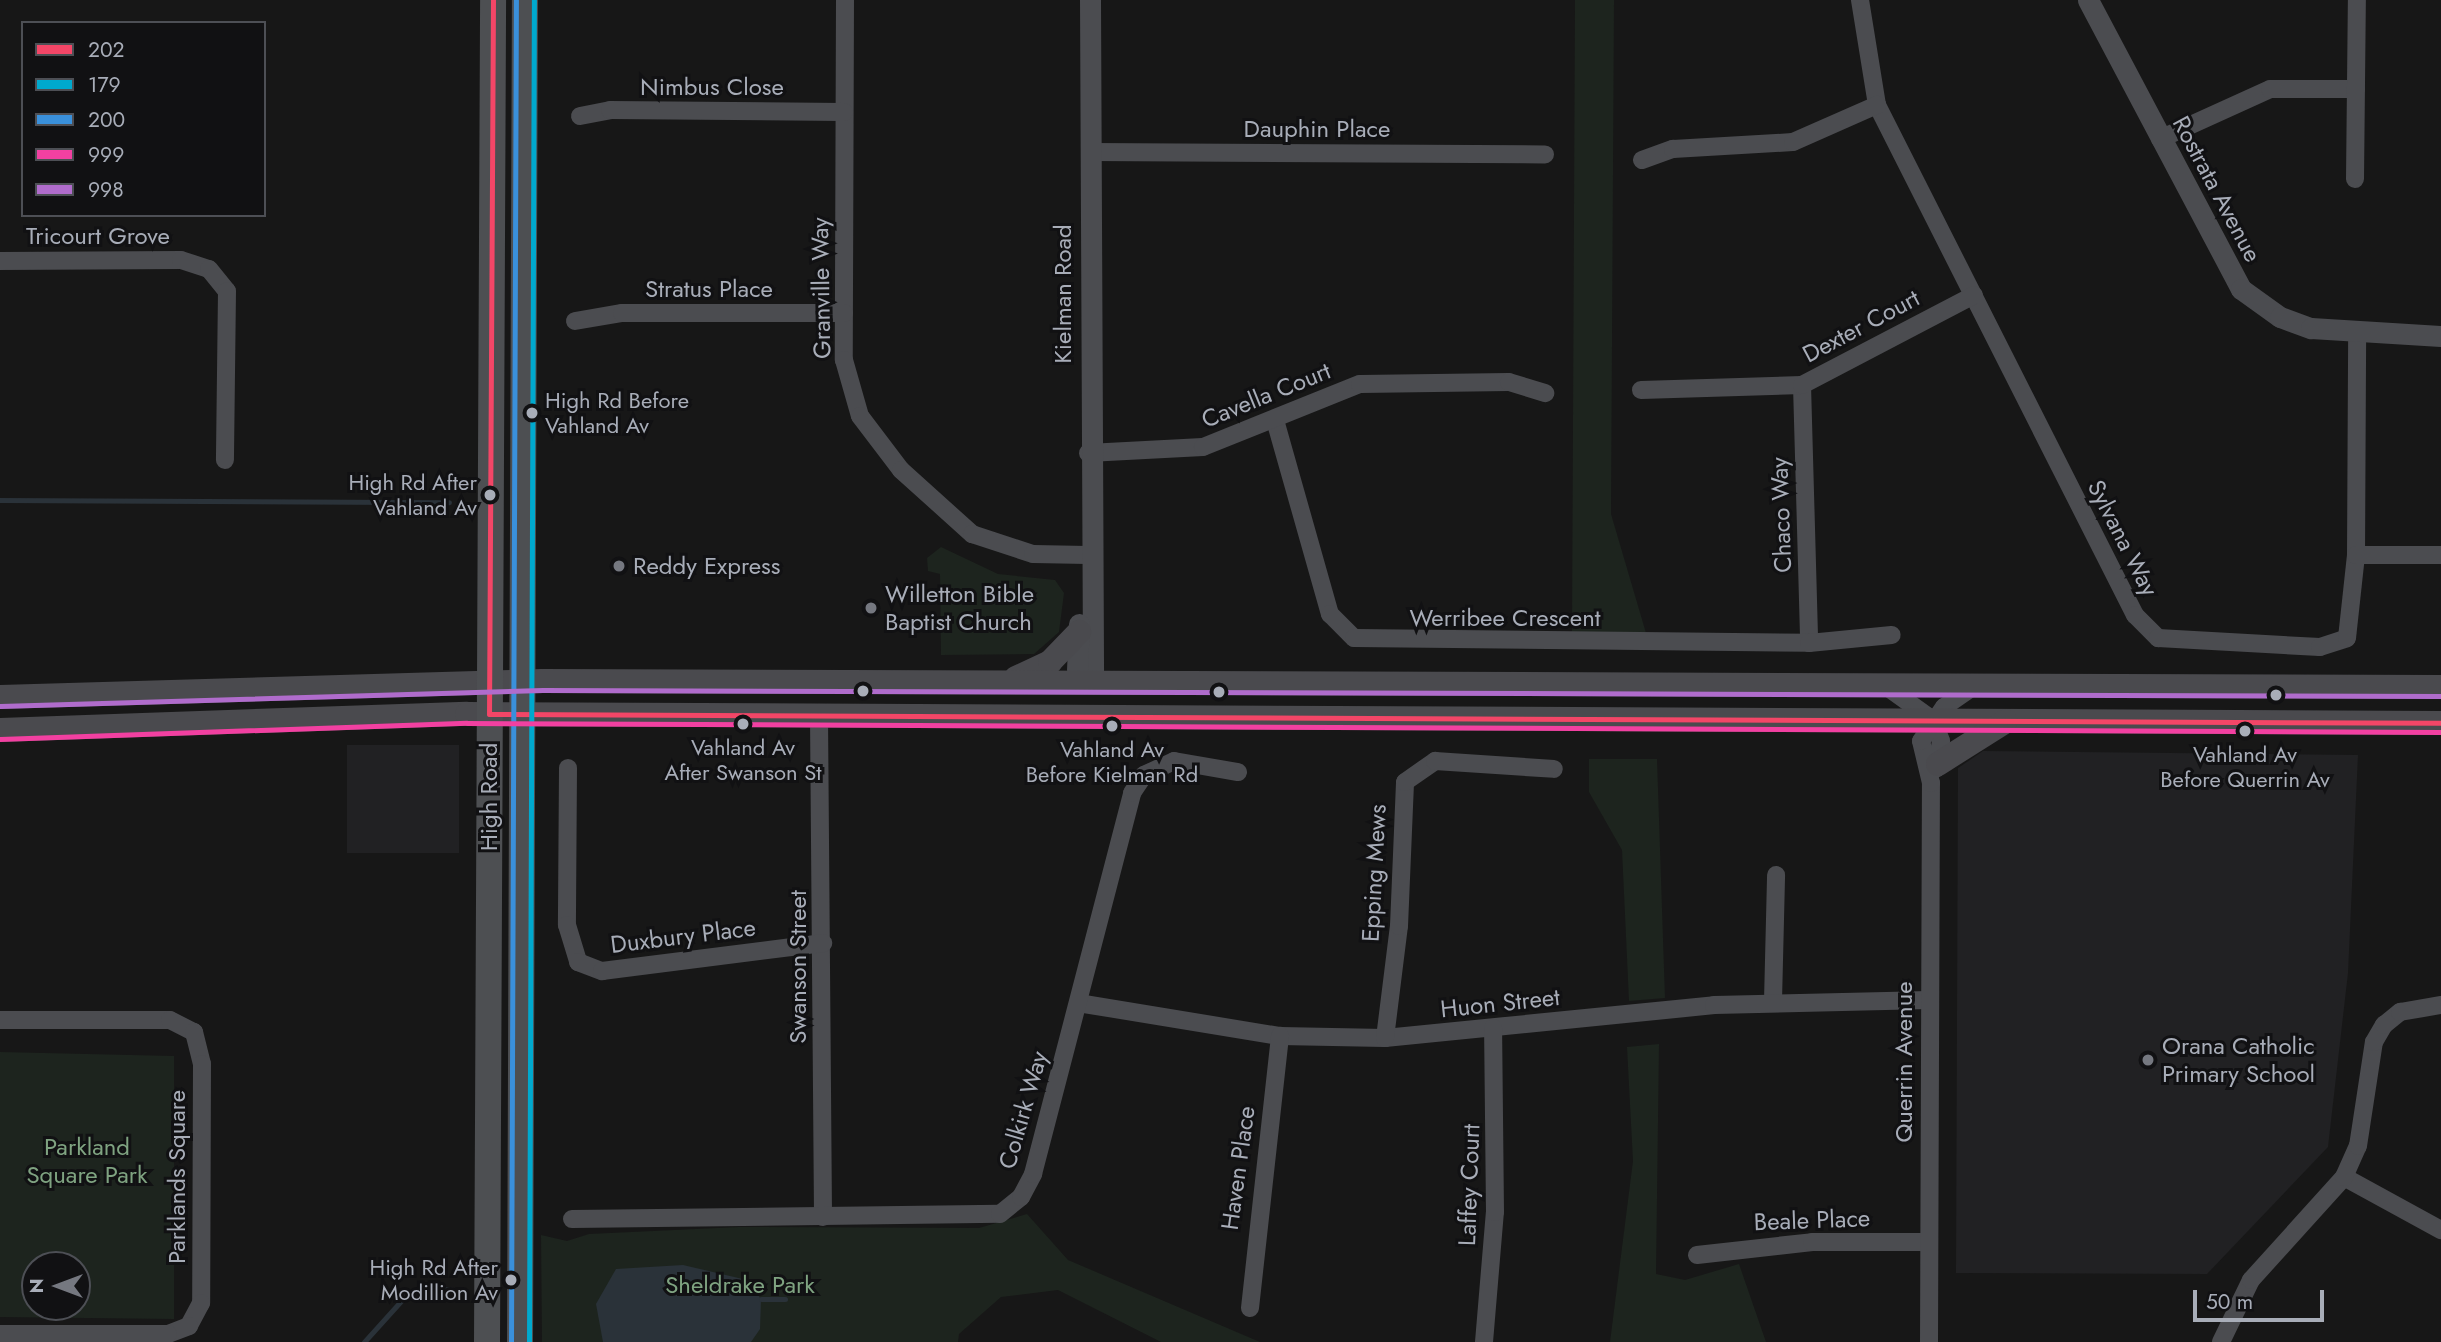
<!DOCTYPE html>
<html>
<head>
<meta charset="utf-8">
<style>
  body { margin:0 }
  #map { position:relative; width:2441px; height:1342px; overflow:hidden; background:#171717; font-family:Jost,sans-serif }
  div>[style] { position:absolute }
  .built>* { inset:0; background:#212123; transform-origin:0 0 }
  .green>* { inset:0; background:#1d241e }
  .water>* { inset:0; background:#2a3239 }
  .stream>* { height:5px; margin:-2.5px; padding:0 2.5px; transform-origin:2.5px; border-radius:2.5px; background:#2a3239 }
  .minor>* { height:18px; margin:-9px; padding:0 9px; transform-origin:9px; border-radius:9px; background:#4b4c50 }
  .tertiary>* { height:21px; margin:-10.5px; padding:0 10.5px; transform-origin:10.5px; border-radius:10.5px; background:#4b4c50 }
  .secondary>* { height:24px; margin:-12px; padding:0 12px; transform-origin:12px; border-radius:12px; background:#4a4a4e }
  .primary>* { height:26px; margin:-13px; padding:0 13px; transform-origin:13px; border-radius:13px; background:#4d4f52 }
  .bus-1>* { height:5px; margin:-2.5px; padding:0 2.5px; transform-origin:2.5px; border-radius:2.5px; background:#f34667 }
  .bus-2>* { height:5px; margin:-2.5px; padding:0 2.5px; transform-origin:2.5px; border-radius:2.5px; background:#00a9ce }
  .bus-3>* { height:5px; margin:-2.5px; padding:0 2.5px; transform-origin:2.5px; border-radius:2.5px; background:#3a90db }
  .bus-4>* { height:5px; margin:-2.5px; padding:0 2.5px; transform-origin:2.5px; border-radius:2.5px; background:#f240a1 }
  .bus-5>* { height:5px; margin:-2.5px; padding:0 2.5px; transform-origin:2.5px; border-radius:2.5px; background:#b06ccc }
  .dots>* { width:19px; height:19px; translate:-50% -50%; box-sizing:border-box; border:4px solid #111113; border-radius:50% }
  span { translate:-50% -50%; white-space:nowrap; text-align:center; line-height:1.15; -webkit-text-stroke:6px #111113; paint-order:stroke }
  .bus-label { font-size:22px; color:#a8adb8 }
  .left { translate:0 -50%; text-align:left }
  .right { translate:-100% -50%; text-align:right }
  .street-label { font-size:24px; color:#a8adb8 }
  .poi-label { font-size:24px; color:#a8adb8 }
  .park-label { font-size:24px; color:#7fa381 }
  .legend { position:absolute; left:21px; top:21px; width:245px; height:196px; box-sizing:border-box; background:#111113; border:2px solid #4d4f55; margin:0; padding:9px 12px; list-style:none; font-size:21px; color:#a8adb8 }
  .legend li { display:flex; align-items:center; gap:14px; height:35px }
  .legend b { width:35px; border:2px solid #4d4f55 }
  .north { position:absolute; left:21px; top:1251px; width:70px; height:70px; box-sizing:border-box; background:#111113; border:2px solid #4d4f55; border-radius:50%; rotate:270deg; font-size:19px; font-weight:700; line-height:28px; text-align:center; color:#a8adb8 }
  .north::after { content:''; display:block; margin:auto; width:24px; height:32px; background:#757880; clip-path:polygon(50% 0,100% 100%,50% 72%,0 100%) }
  .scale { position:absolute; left:2193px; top:1290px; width:131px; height:32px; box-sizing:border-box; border:4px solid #a8adb8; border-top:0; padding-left:9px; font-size:21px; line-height:24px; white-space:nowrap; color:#a8adb8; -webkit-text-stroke:5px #111113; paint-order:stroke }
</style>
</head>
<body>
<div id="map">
  <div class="built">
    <div style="left:459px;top:745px;width:108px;height:112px;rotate:90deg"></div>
    <div style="clip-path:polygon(1983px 751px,2358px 755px,2348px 973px,2328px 1147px,2207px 1274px,1956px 1273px,1958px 768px)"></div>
  </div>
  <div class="green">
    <div style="clip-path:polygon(1575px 0,1614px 0,1611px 514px,1646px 633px,1572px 632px)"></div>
    <div style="clip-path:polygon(941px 547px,998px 574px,1055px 580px,1064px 593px,1059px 632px,1034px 654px,941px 655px,940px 574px,928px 571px,927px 558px)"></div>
    <div style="clip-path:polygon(1589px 759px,1657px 759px,1665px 998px,1629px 1001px,1622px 850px,1589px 792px)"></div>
    <div style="clip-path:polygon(1659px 1044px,1656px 1274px,1685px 1280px,1739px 1264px,1766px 1342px,1610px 1342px,1633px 1161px,1627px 1047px)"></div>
    <div style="clip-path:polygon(evenodd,0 1052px,174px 1056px,174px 1319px,0 1317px,0 1052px,77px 1265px,77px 1307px,35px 1307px,35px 1265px,77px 1265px)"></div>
    <div style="clip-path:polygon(1027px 1214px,1068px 1260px,1260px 1342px,1161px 1342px,1058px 1290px,1001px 1297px,959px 1334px,958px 1342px,542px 1342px,541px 1235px,567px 1241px,589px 1234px,739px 1227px,979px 1228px)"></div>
  </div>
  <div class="water">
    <div style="clip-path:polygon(683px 1265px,747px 1280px,761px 1299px,760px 1329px,751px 1342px,603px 1342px,596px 1304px,616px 1269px)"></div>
  </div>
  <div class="stream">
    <div style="left:0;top:500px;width:449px;rotate:0.3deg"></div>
    <div style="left:761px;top:1299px;width:24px"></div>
    <div style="left:364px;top:1342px;width:67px;rotate:-48deg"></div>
    <div style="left:409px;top:1292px;width:42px;rotate:-4.1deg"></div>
  </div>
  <div class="minor">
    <div style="left:845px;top:0;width:360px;rotate:90.2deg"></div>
    <div style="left:844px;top:360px;width:58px;rotate:74.1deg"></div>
    <div style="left:860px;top:416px;width:68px;rotate:52.8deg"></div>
    <div style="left:901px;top:470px;width:96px;rotate:42deg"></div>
    <div style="left:972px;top:534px;width:64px;rotate:18.2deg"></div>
    <div style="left:1033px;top:554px;width:55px;rotate:1deg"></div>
    <div style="left:1860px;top:0;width:106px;rotate:80.8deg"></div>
    <div style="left:1877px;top:105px;width:572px;rotate:63.17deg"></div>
    <div style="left:2135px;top:615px;width:33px;rotate:45deg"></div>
    <div style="left:2158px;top:638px;width:162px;rotate:3.2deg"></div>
    <div style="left:2320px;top:647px;width:28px;rotate:-18deg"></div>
    <div style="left:2347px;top:638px;width:83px;rotate:-83.8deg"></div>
    <div style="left:2356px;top:555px;width:220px;rotate:-89.7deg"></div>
    <div style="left:580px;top:116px;width:31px;rotate:-11deg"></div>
    <div style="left:610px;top:110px;width:234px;rotate:0.5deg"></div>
    <div style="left:2160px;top:139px;width:121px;rotate:-24.4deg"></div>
    <div style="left:2270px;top:89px;width:86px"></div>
    <div style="left:1090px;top:152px;width:455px;rotate:0.3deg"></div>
    <div style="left:1642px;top:160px;width:33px;rotate:-20deg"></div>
    <div style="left:1673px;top:149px;width:120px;rotate:-3.3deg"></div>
    <div style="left:1793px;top:142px;width:92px;rotate:-23.8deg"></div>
    <div style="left:2355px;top:179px;width:179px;rotate:-89.4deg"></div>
    <div style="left:0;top:261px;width:181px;rotate:-0.3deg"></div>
    <div style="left:181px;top:260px;width:29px;rotate:18deg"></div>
    <div style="left:209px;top:269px;width:28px;rotate:51deg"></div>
    <div style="left:227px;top:291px;width:169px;rotate:90.7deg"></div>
    <div style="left:575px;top:321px;width:48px;rotate:-9.7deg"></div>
    <div style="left:622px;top:313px;width:222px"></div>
    <div style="left:1802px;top:385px;width:258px;rotate:88.4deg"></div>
    <div style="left:1641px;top:390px;width:161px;rotate:-1.8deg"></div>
    <div style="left:1802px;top:385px;width:194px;rotate:-27.6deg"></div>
    <div style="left:1275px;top:420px;width:202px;rotate:74.2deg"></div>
    <div style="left:1330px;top:614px;width:34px;rotate:45deg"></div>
    <div style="left:1354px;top:638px;width:455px;rotate:0.6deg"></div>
    <div style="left:1809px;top:643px;width:83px;rotate:-5.5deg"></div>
    <div style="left:1088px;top:453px;width:115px;rotate:-3deg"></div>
    <div style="left:1203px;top:447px;width:169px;rotate:-21.9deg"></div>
    <div style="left:1360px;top:384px;width:149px;rotate:-0.8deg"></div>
    <div style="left:1509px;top:382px;width:38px;rotate:17deg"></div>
    <div style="left:2356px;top:555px;width:85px"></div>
    <div style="left:1887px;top:687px;width:57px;rotate:35.7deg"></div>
    <div style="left:1933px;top:720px;width:22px;rotate:69deg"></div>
    <div style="left:1941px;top:741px;width:28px;rotate:100deg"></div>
    <div style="left:819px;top:716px;width:501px;rotate:89.54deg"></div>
    <div style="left:568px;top:768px;width:157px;rotate:90.4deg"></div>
    <div style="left:567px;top:925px;width:39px;rotate:73deg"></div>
    <div style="left:578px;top:962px;width:26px;rotate:21deg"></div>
    <div style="left:602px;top:971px;width:223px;rotate:-7.2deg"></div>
    <div style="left:1773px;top:1001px;width:126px;rotate:-88.6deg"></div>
    <div style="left:1078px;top:1003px;width:205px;rotate:9.3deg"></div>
    <div style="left:1280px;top:1036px;width:105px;rotate:1.1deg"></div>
    <div style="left:1385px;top:1038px;width:331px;rotate:-5.7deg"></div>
    <div style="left:1714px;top:1005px;width:215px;rotate:-1.3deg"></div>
    <div style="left:0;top:1020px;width:170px"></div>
    <div style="left:170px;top:1020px;width:27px;rotate:27deg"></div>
    <div style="left:194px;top:1032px;width:33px;rotate:76deg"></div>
    <div style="left:202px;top:1064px;width:239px;rotate:90.2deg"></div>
    <div style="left:201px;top:1303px;width:26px;rotate:118deg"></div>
    <div style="left:189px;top:1326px;width:22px;rotate:159deg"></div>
    <div style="left:168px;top:1334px;width:168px;rotate:180deg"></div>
    <div style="left:1385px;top:1038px;width:113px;rotate:-82.9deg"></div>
    <div style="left:1399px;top:926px;width:144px;rotate:-87.6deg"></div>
    <div style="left:1405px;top:782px;width:37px;rotate:-35deg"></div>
    <div style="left:1435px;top:761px;width:119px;rotate:3.8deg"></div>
    <div style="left:2344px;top:1177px;width:111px;rotate:28.7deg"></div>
    <div style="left:572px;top:1219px;width:428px;rotate:-0.7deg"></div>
    <div style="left:1000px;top:1214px;width:27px;rotate:-39deg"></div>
    <div style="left:1021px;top:1197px;width:26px;rotate:-62deg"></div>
    <div style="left:1033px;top:1174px;width:394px;rotate:-75.4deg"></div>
    <div style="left:1132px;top:793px;width:22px;rotate:-56deg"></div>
    <div style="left:1144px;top:775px;width:33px;rotate:-25deg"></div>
    <div style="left:1174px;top:761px;width:65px;rotate:9.8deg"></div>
    <div style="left:1697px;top:1255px;width:116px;rotate:-6.4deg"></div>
    <div style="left:1812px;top:1242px;width:117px"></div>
    <div style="left:1250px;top:1308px;width:274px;rotate:-83.7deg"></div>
    <div style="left:1484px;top:1342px;width:130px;rotate:-85.2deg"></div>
    <div style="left:1495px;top:1212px;width:184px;rotate:-90.6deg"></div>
    <div style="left:1929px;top:1342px;width:559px;rotate:-89.8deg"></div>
    <div style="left:1931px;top:783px;width:43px;rotate:-103.4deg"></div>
    <div style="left:1921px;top:741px;width:41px;rotate:-55.9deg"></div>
    <div style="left:1944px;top:707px;width:37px;rotate:-35deg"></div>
    <div style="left:2221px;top:1342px;width:69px;rotate:-64.2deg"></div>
    <div style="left:2251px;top:1280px;width:139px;rotate:-47.9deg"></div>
    <div style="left:2344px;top:1177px;width:34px;rotate:-66deg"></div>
    <div style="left:2358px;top:1146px;width:105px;rotate:-81.3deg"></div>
    <div style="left:2374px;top:1042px;width:20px;rotate:-60deg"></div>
    <div style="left:2384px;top:1025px;width:21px;rotate:-39deg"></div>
    <div style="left:2400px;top:1012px;width:42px;rotate:-9.7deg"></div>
  </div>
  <div class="tertiary">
    <div style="left:1090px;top:0;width:670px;rotate:89.74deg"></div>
    <div style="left:2088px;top:0;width:327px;rotate:62.1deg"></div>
    <div style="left:2241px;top:289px;width:48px;rotate:35.7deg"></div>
    <div style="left:2280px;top:317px;width:33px;rotate:20deg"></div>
    <div style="left:2311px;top:328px;width:130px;rotate:3.5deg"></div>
    <div style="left:1077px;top:670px;width:46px;rotate:-87.5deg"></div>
  </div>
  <div class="secondary">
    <div style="left:1016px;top:678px;width:38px;rotate:-25deg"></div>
    <div style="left:1050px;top:662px;width:42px;rotate:-46deg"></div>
    <div style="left:0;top:697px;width:543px;rotate:-1.69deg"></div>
    <div style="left:543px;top:681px;width:1898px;rotate:0.18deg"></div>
    <div style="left:0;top:730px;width:467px;rotate:-2deg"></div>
    <div style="left:467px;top:714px;width:1974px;rotate:0.26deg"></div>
    <div style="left:1938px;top:764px;width:80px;rotate:-32.3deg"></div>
  </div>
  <div class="primary">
    <div style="left:487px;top:1342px;width:1342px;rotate:-89.74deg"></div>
    <div style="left:520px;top:1342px;width:1342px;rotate:-89.79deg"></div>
  </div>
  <div class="bus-1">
    <div style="left:493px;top:0;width:714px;rotate:90.32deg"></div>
    <div style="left:489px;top:714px;width:1952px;rotate:0.26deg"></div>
  </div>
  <div class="bus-2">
    <div style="left:529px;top:1342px;width:1342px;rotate:-89.79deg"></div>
  </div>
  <div class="bus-3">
    <div style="left:511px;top:1342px;width:1342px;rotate:-89.79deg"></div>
  </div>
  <div class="bus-4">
    <div style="left:0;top:739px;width:467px;rotate:-2deg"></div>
    <div style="left:467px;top:723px;width:1974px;rotate:0.26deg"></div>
  </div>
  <div class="bus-5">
    <div style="left:0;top:706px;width:543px;rotate:-1.69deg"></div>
    <div style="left:543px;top:690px;width:1898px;rotate:0.18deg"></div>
  </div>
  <div class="dots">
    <div style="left:532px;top:413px;background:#a8adb8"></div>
    <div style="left:490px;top:495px;background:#a8adb8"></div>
    <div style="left:619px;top:566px;background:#757880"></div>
    <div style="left:871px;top:608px;background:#757880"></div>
    <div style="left:863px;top:691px;background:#a8adb8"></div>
    <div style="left:1219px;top:692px;background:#a8adb8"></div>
    <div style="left:2276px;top:695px;background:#a8adb8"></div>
    <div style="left:743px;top:724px;background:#a8adb8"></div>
    <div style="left:1112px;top:726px;background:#a8adb8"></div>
    <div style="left:2245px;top:731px;background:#a8adb8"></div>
    <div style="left:2148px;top:1060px;background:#757880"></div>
    <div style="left:511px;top:1280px;background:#a8adb8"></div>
  </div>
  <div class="bus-label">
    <span class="left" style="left:545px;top:413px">High Rd Before<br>Vahland Av</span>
    <span class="right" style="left:477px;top:495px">High Rd After<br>Vahland Av</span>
    <span style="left:743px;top:760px">Vahland Av<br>After Swanson St</span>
    <span style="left:1112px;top:762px">Vahland Av<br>Before Kielman Rd</span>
    <span style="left:2245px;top:767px">Vahland Av<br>Before Querrin Av</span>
    <span class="right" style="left:498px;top:1280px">High Rd After<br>Modillion Av</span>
  </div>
  <div class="street-label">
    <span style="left:712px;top:87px">Nimbus Close</span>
    <span style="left:1317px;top:129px">Dauphin Place</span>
    <span style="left:2217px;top:189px;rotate:62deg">Rostrata Avenue</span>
    <span style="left:98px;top:236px">Tricourt Grove</span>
    <span style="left:821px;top:288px;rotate:-91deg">Granville Way</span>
    <span style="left:709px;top:289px">Stratus Place</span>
    <span style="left:1063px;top:294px;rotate:-90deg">Kielman Road</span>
    <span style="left:1861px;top:326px;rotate:-28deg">Dexter Court</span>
    <span style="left:1266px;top:395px;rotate:-22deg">Cavella Court</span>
    <span style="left:1781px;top:515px;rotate:-92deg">Chaco Way</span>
    <span style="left:2123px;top:538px;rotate:63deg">Sylvana Way</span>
    <span style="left:1505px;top:618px">Werribee Crescent</span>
    <span style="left:489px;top:797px;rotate:-90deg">High Road</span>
    <span style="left:1374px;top:873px;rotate:-87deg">Epping Mews</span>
    <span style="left:683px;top:936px;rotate:-7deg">Duxbury Place</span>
    <span style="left:798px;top:967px;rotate:-90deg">Swanson Street</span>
    <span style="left:1500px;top:1003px;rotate:-6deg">Huon Street</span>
    <span style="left:1904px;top:1062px;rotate:-90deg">Querrin Avenue</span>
    <span style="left:1023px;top:1110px;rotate:-74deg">Colkirk Way</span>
    <span style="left:1238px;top:1168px;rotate:-82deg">Haven Place</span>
    <span style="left:177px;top:1177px;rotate:-90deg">Parklands Square</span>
    <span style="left:1469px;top:1185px;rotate:-88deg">Laffey Court</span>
    <span style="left:1812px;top:1220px;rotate:-2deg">Beale Place</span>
  </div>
  <div class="poi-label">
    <span class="left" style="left:633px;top:566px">Reddy Express</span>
    <span class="left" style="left:885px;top:608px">Willetton Bible<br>Baptist Church</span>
    <span class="left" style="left:2162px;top:1060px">Orana Catholic<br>Primary School</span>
  </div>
  <div class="park-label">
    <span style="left:87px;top:1161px">Parkland<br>Square Park</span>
    <span style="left:740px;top:1285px">Sheldrake Park</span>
  </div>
  <ul class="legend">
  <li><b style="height:9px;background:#f34667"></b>202</li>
  <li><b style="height:9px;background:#00a9ce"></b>179</li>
  <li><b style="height:9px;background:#3a90db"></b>200</li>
  <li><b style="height:9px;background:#f240a1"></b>999</li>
  <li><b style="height:9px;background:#b06ccc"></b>998</li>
  </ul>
  <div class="north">N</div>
  <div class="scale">50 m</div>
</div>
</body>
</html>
